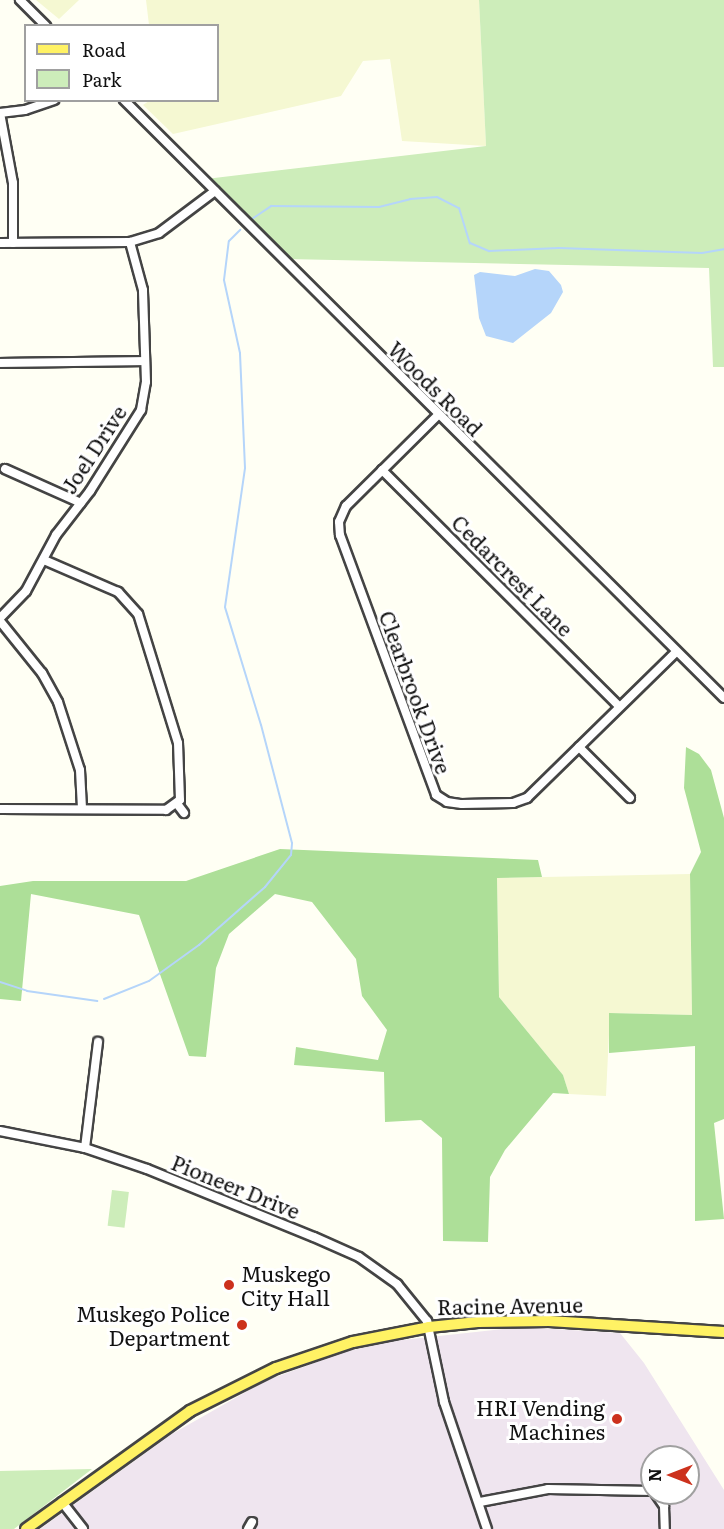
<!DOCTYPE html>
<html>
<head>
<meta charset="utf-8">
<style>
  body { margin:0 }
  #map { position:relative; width:724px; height:1529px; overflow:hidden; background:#fffff4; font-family:Literata,serif }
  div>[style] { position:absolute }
  .industrial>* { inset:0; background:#efe5ef }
  .farmland>* { inset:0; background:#f5f8d2 }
  .green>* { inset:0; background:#cdedba; transform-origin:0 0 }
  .forest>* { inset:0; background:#addf98 }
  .water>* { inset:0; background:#b5d5fa }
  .stream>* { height:2px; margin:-1px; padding:0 1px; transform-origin:1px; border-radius:1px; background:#b5d5fa }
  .roads { filter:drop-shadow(2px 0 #444) drop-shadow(-2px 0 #444) drop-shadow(0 2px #444) drop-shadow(0 -2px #444) }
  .minor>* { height:8px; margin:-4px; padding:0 4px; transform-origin:4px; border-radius:4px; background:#fff }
  .major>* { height:10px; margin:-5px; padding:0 5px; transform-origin:5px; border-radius:5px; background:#fff264 }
  .dots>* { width:16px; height:16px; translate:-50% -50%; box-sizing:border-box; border:3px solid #fff; border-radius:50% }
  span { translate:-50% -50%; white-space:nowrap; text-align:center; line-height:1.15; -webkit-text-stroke:6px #fff; paint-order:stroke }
  .street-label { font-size:21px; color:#111 }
  .poi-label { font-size:21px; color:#111 }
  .left { translate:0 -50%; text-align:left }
  .right { translate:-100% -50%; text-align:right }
  .legend { position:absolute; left:24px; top:24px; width:195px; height:78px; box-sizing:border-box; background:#fff; border:2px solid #a0a0a0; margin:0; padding:8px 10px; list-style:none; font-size:18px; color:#111 }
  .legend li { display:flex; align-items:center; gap:12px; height:30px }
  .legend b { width:30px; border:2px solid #a0a0a0 }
  .north { position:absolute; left:640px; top:1445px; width:60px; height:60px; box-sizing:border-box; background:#fff; border:2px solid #a0a0a0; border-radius:50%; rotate:270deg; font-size:16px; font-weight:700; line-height:24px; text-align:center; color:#111 }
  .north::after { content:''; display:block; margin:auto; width:21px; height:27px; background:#cc311d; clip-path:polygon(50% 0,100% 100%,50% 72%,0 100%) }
</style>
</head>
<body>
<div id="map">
  <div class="industrial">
    <div style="clip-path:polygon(evenodd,521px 1327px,620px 1333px,644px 1363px,724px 1490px,724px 1529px,40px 1529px,172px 1434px,265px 1381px,344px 1352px,393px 1341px,521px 1327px,652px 1457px,688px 1457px,688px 1493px,652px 1493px,652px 1457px)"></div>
  </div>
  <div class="farmland">
    <div style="clip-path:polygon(36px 0,79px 0,59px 19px)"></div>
    <div style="clip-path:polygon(146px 0,479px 0,486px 146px,402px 141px,390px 59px,363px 61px,341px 96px,173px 134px,143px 105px,149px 101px,218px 100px,218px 26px,149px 25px)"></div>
    <div style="clip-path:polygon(690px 874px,692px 1015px,610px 1013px,606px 1096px,569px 1094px,563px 1075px,499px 997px,497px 878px)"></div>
  </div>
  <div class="green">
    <div style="clip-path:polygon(479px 0,724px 0,724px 367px,713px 367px,709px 268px,287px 259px,206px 179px,486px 146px)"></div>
    <div style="left:112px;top:1190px;width:17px;height:36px;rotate:7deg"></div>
    <div style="clip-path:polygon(92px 1469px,14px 1529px,0 1529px,0 1471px)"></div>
  </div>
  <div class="forest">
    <div style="clip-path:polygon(686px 747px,699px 754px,711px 770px,724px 818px,724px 1119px,714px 1123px,724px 1219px,695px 1221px,695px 1046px,609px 1053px,609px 1013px,692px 1015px,690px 874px,701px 852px,684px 788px)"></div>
    <div style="clip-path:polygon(280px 849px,538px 860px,542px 877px,497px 878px,499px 997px,563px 1075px,569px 1094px,553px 1093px,505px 1150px,490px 1177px,488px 1242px,443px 1241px,442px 1138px,421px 1120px,385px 1122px,384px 1072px,294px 1065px,296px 1047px,378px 1060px,387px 1030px,362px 996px,356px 959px,312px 902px,275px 894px,229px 934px,216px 968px,206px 1057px,189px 1056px,139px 915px,31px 894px,21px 1001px,0 999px,0 886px,33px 881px,186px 881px)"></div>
  </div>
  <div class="water">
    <div style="clip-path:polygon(535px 269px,549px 271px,561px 285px,563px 292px,551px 313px,513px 343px,486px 336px,479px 318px,474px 275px,480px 272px,515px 276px)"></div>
  </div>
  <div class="stream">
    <div style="left:249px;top:221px;width:27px;rotate:-34deg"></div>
    <div style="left:271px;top:206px;width:108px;rotate:0.5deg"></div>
    <div style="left:379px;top:207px;width:32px;rotate:-14deg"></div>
    <div style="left:410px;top:199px;width:27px;rotate:-4deg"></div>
    <div style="left:437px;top:197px;width:25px;rotate:27deg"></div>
    <div style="left:459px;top:208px;width:37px;rotate:73deg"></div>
    <div style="left:470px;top:243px;width:21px;rotate:23deg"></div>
    <div style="left:489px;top:251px;width:70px;rotate:-2.5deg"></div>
    <div style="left:559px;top:248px;width:143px;rotate:2deg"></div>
    <div style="left:702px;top:253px;width:22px;rotate:-10deg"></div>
    <div style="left:0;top:982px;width:28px;rotate:18deg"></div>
    <div style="left:27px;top:991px;width:71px;rotate:8.1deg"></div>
    <div style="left:104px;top:999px;width:48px;rotate:-21.8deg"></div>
    <div style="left:149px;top:981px;width:62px;rotate:-35.8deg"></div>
    <div style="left:199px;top:945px;width:88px;rotate:-41.3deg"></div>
    <div style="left:265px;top:887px;width:41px;rotate:-50.9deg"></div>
    <div style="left:291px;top:855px;width:12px;rotate:-85deg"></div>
    <div style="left:292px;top:843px;width:122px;rotate:-104.7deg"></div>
    <div style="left:261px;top:725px;width:123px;rotate:-107deg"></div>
    <div style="left:225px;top:607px;width:140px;rotate:-81.8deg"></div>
    <div style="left:245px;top:468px;width:115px;rotate:-92.5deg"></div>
    <div style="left:240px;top:353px;width:75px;rotate:-102.4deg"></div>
    <div style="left:224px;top:280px;width:39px;rotate:-83deg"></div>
    <div style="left:229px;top:241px;width:16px;rotate:-45deg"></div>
  </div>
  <div class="roads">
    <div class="minor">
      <div style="left:20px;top:0;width:37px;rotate:45deg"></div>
      <div style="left:124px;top:100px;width:847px;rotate:44.9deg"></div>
      <div style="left:0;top:113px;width:71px;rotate:79.5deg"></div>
      <div style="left:13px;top:183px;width:60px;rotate:90deg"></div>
      <div style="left:0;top:113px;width:25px;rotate:-7deg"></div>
      <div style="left:25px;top:110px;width:31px;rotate:-19deg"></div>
      <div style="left:0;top:243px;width:130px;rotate:-0.4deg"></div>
      <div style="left:130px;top:242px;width:30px;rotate:-17deg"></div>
      <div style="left:159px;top:233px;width:70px;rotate:-36.9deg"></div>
      <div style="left:0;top:363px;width:145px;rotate:-0.8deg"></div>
      <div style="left:437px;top:416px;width:128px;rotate:135.3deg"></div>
      <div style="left:346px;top:506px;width:17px;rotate:114deg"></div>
      <div style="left:339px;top:522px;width:13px;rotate:86deg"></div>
      <div style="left:340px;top:535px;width:277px;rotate:69.7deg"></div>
      <div style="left:436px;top:795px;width:13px;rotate:32deg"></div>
      <div style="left:447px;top:802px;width:15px;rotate:8deg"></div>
      <div style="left:462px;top:804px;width:51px;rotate:-1.1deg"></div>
      <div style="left:513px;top:803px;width:15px;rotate:-20deg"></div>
      <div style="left:527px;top:798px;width:207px;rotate:-44.4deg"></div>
      <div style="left:5px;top:469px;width:83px;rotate:24.1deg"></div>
      <div style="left:382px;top:470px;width:334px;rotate:44.9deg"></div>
      <div style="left:0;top:618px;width:37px;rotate:-46deg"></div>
      <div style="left:26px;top:591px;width:64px;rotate:-61.8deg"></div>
      <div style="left:56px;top:535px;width:56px;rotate:-52.3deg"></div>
      <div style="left:90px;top:491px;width:96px;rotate:-57.8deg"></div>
      <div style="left:141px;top:410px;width:28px;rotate:-80deg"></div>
      <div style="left:146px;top:382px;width:92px;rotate:-91.9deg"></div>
      <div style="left:143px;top:290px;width:50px;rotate:-105.2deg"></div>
      <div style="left:0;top:621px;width:67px;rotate:51.1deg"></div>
      <div style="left:42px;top:673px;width:33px;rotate:61deg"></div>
      <div style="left:58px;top:702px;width:71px;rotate:72.1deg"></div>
      <div style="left:80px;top:770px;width:39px;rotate:87deg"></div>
      <div style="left:579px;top:747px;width:72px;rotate:45deg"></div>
      <div style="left:178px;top:805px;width:10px;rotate:53deg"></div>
      <div style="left:0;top:809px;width:166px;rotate:0.3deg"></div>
      <div style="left:166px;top:810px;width:17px;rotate:-36deg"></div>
      <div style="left:180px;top:800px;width:57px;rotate:-92deg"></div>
      <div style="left:178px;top:743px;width:135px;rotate:-107.2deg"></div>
      <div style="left:138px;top:614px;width:30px;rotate:-132deg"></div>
      <div style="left:118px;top:592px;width:81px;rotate:-156.6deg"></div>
      <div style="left:0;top:1131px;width:87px;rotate:11.3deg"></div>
      <div style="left:85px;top:1148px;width:65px;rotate:18.7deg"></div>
      <div style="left:147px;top:1169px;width:180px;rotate:22.2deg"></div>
      <div style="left:314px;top:1237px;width:49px;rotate:24deg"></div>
      <div style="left:359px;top:1257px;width:47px;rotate:35.4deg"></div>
      <div style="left:397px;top:1284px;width:48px;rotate:51deg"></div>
      <div style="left:427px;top:1321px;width:83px;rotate:78.1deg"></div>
      <div style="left:444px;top:1402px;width:134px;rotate:71.3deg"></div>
      <div style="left:85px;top:1148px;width:107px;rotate:-83deg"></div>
      <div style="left:655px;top:1493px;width:16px;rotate:55deg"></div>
      <div style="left:664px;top:1506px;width:23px;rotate:88deg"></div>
      <div style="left:62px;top:1502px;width:34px;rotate:52deg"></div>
      <div style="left:480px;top:1502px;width:69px;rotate:-10.8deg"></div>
      <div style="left:548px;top:1489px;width:104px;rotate:1.1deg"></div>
      <div style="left:248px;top:1529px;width:8px;rotate:-60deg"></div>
    </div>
    <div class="major">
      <div style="left:26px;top:1529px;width:202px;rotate:-35.7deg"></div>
      <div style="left:190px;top:1411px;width:96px;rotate:-26.6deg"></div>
      <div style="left:276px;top:1368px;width:81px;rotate:-18.7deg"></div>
      <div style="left:353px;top:1342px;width:77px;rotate:-11.2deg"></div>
      <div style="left:429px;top:1327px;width:49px;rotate:-5.8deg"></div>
      <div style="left:478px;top:1322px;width:71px;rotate:-0.8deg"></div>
      <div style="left:549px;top:1321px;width:175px;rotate:3.6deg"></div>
    </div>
  </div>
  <div class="dots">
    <div style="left:229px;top:1285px;background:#cc311d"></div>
    <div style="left:242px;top:1325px;background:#cc311d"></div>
    <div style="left:617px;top:1419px;background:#cc311d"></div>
  </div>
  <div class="street-label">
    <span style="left:436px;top:388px;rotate:45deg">Woods Road</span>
    <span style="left:93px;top:449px;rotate:-57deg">Joel Drive</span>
    <span style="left:513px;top:575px;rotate:45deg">Cedarcrest Lane</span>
    <span style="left:416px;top:692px;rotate:70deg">Clearbrook Drive</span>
    <span style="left:236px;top:1186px;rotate:22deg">Pioneer Drive</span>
    <span style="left:510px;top:1305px;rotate:-1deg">Racine Avenue</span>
  </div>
  <div class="poi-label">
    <span class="left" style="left:241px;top:1285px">Muskego<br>City Hall</span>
    <span class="right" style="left:230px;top:1325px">Muskego Police<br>Department</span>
    <span class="right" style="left:605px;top:1419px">HRI Vending<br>Machines</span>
  </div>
  <ul class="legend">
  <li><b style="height:8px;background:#fff264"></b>Road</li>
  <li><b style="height:16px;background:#cdedba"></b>Park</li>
  </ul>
  <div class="north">N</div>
</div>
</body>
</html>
